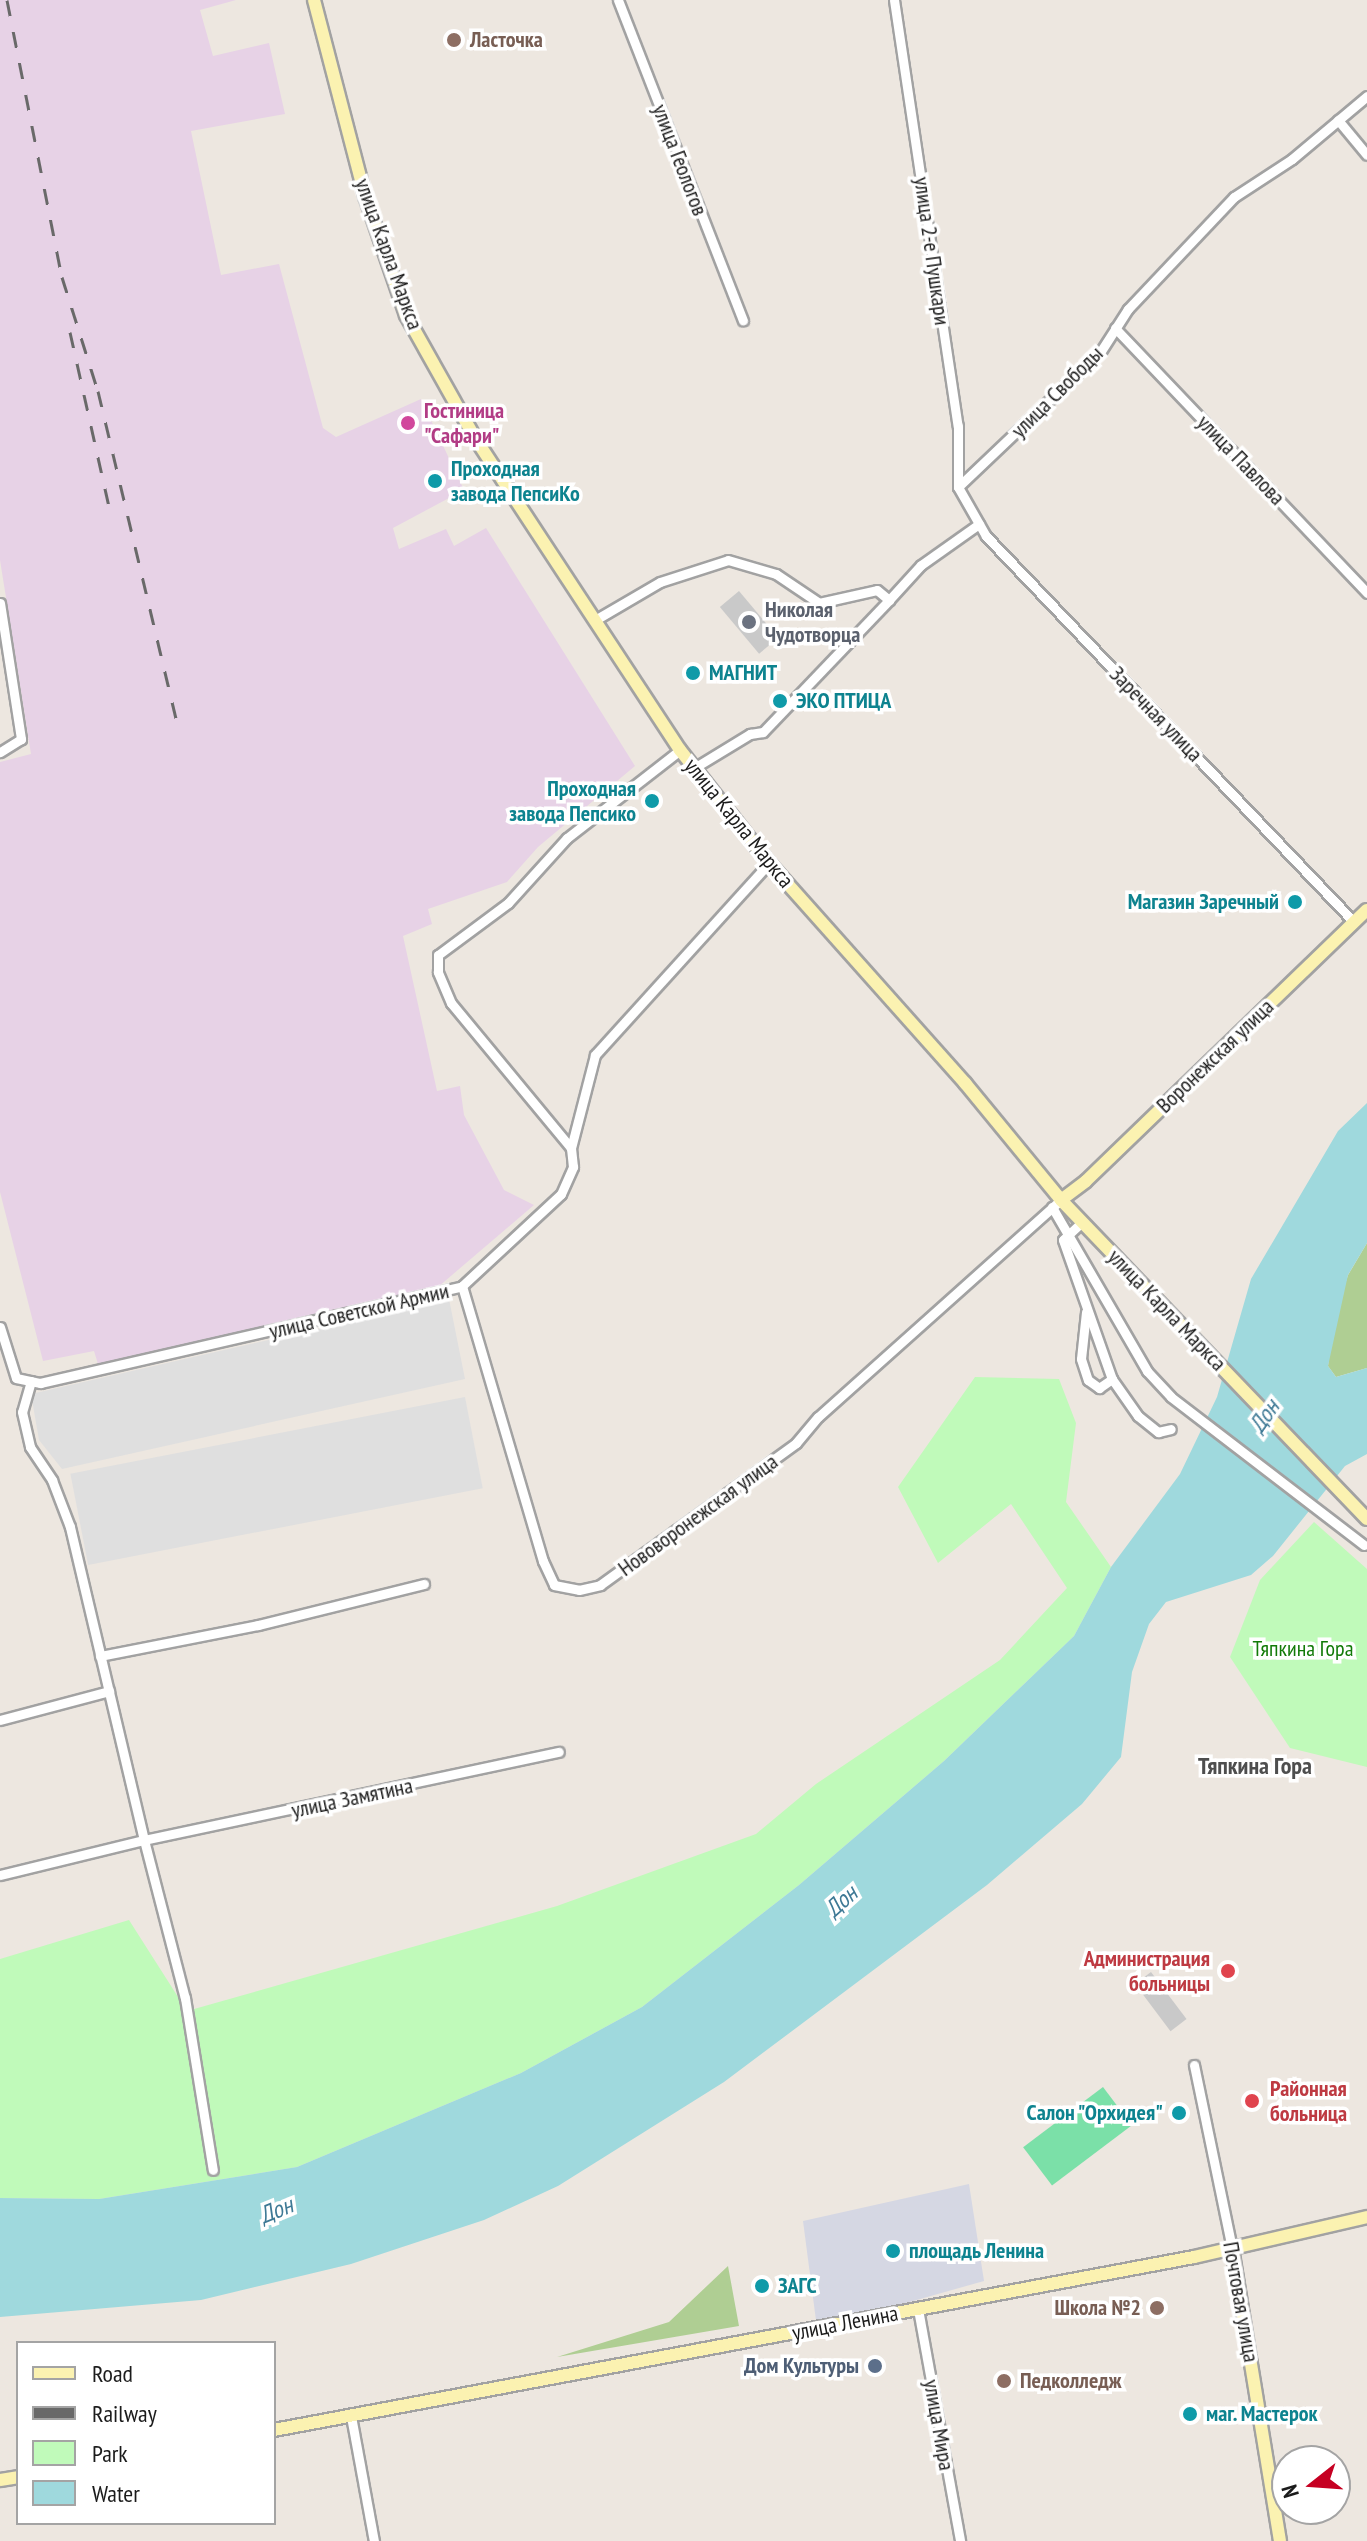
<!DOCTYPE html>
<html>
<head>
<meta charset="utf-8">
<style>
  body { margin:0 }
  #map { position:relative; width:1367px; height:2541px; overflow:hidden; background:#ede7e0; font-family:"PT Sans Narrow",sans-serif }
  div>[style] { position:absolute }
  .industrial>* { inset:0; background:#e7d2e6 }
  .religious>* { inset:0; background:#c9c9c9; transform-origin:0 0 }
  .forest>* { inset:0; background:#afce93 }
  .park>* { inset:0; background:#c0faba }
  .pitch>* { inset:0; background:#7be0a8; transform-origin:0 0 }
  .parking>* { inset:0; background:#dfdfdf; transform-origin:0 0 }
  .plaza>* { inset:0; background:#d5d7e3 }
  .water>* { inset:0; background:#9fd9dd }
  .roads { filter:drop-shadow(2px 0 #a2a2a2) drop-shadow(-2px 0 #a2a2a2) drop-shadow(0 2px #a2a2a2) drop-shadow(0 -2px #a2a2a2) }
  .street>* { height:9px; margin:-4.5px; padding:0 4.5px; transform-origin:4.5px; border-radius:4.5px; background:#fff }
  .secondary>* { height:12px; margin:-6px; padding:0 6px; transform-origin:6px; border-radius:6px; background:#fbf2b1 }
  .rail>* { height:3px; margin-top:-1.5px; transform-origin:0; background:repeating-linear-gradient(90deg,#696969 0 16px,transparent 0 32px) }
  .dots>* { width:22px; height:22px; translate:-50% -50%; box-sizing:border-box; border:4px solid #fff; border-radius:50% }
  span { translate:-50% -50%; white-space:nowrap; text-align:center; line-height:1.15; -webkit-text-stroke:7px #fff; paint-order:stroke }
  .education-label { font-size:22px; color:#785e54; font-weight:700 }
  .left { translate:0 -50%; text-align:left }
  .right { translate:-100% -50%; text-align:right }
  .street-label { font-size:22px; color:#1b1b1b }
  .hotel-label { font-size:22px; color:#b23c85; font-weight:700 }
  .culture-label { font-size:22px; color:#0d838f; font-weight:700 }
  .worship-label { font-size:22px; color:#5b616d; font-weight:700 }
  .park-label { font-size:22px; color:#127a08 }
  .health-label { font-size:22px; color:#be3a42; font-weight:700 }
  .service-label { font-size:22px; color:#4e5e75; font-weight:700 }
  .water-label { font-size:24px; color:#3e7995; font-style:italic }
  .neighbourhood-label { font-size:24px; color:#4e4e4e; font-weight:700 }
  .legend { position:absolute; left:16px; top:2341px; width:260px; height:184px; box-sizing:border-box; background:#fff; border:2px solid #a4a4a4; margin:0; padding:10px 14px; list-style:none; font-size:24px; color:#1b1b1b }
  .legend li { display:flex; align-items:center; gap:16px; height:40px }
  .legend b { width:40px; border:2px solid #a4a4a4 }
  .north { position:absolute; left:1271px; top:2445px; width:80px; height:80px; box-sizing:border-box; background:#fff; border:2px solid #a4a4a4; border-radius:50%; rotate:253deg; font-size:22px; font-weight:700; line-height:32px; text-align:center; color:#1b1b1b }
  .north::after { content:''; display:block; margin:auto; width:28px; height:36px; background:#c60022; clip-path:polygon(50% 0,100% 100%,50% 72%,0 100%) }
</style>
</head>
<body>
<div id="map">
  <div class="industrial">
    <div style="clip-path:polygon(0 0,236px 0,200px 10px,213px 56px,269px 43px,285px 114px,191px 131px,221px 275px,279px 264px,323px 428px,336px 437px,421px 399px,464px 490px,393px 528px,399px 549px,446px 529px,454px 546px,486px 528px,635px 766px,538px 847px,507px 882px,428px 909px,432px 924px,403px 936px,437px 1091px,460px 1086px,464px 1115px,504px 1190px,534px 1205px,438px 1287px,98px 1364px,94px 1351px,43px 1361px,0 1192px,0 762px,31px 754px,0 560px)"></div>
  </div>
  <div class="religious">
    <div style="left:739px;top:591px;width:61px;height:25px;rotate:50deg"></div>
    <div style="left:1151px;top:1972px;width:59px;height:20px;rotate:53deg"></div>
  </div>
  <div class="forest">
    <div style="clip-path:polygon(1367px 1243px,1367px 1368px,1336px 1377px,1328px 1366px,1334px 1318px,1348px 1275px)"></div>
    <div style="clip-path:polygon(728px 2266px,739px 2326px,557px 2357px,669px 2322px)"></div>
  </div>
  <div class="park">
    <div style="clip-path:polygon(975px 1377px,1059px 1379px,1076px 1423px,1066px 1502px,1111px 1567px,1074px 1636px,944px 1761px,799px 1885px,642px 2007px,521px 2073px,297px 2167px,99px 2199px,0 2198px,0 1959px,129px 1920px,187px 2011px,557px 1906px,756px 1834px,816px 1784px,1000px 1660px,1067px 1588px,1011px 1504px,938px 1563px,898px 1487px)"></div>
    <div style="clip-path:polygon(1314px 1522px,1367px 1569px,1367px 1767px,1290px 1748px,1230px 1657px,1260px 1580px)"></div>
  </div>
  <div class="pitch">
    <div style="left:1103px;top:2087px;width:48px;height:100px;rotate:53deg"></div>
  </div>
  <div class="parking">
    <div style="clip-path:polygon(449px 1299px,465px 1379px,62px 1469px,39px 1440px,31px 1394px)"></div>
    <div style="left:465px;top:1397px;width:93px;height:402px;rotate:79deg"></div>
  </div>
  <div class="plaza">
    <div style="clip-path:polygon(969px 2184px,984px 2281px,817px 2328px,803px 2221px)"></div>
  </div>
  <div class="water">
    <div style="clip-path:polygon(1367px 1103px,1367px 1243px,1348px 1275px,1328px 1366px,1336px 1377px,1367px 1368px,1367px 1454px,1345px 1466px,1273px 1556px,1251px 1575px,1166px 1602px,1149px 1624px,1132px 1672px,1121px 1757px,1082px 1804px,987px 1885px,724px 2082px,558px 2186px,484px 2220px,351px 2264px,201px 2300px,0 2317px,0 2198px,99px 2199px,297px 2167px,521px 2073px,642px 2007px,799px 1885px,944px 1761px,1074px 1636px,1111px 1567px,1180px 1474px,1217px 1397px,1251px 1279px,1338px 1131px)"></div>
  </div>
  <div class="roads">
    <div class="street">
      <div style="left:618px;top:0;width:344px;rotate:68.7deg"></div>
      <div style="left:894px;top:0;width:431px;rotate:81.5deg"></div>
      <div style="left:958px;top:426px;width:61px;rotate:90deg"></div>
      <div style="left:958px;top:487px;width:56px;rotate:60.3deg"></div>
      <div style="left:986px;top:536px;width:533px;rotate:46.37deg"></div>
      <div style="left:1338px;top:120px;width:45px;rotate:50.4deg"></div>
      <div style="left:1115px;top:328px;width:366px;rotate:46.4deg"></div>
      <div style="left:958px;top:487px;width:197px;rotate:-43.6deg"></div>
      <div style="left:1101px;top:351px;width:50px;rotate:-57.3deg"></div>
      <div style="left:1128px;top:309px;width:154px;rotate:-46.6deg"></div>
      <div style="left:1234px;top:197px;width:69px;rotate:-33.2deg"></div>
      <div style="left:1292px;top:159px;width:98px;rotate:-40deg"></div>
      <div style="left:0;top:603px;width:138px;rotate:81.2deg"></div>
      <div style="left:21px;top:739px;width:25px;rotate:148deg"></div>
      <div style="left:595px;top:620px;width:75px;rotate:-30.3deg"></div>
      <div style="left:660px;top:582px;width:71px;rotate:-17.9deg"></div>
      <div style="left:728px;top:560px;width:50px;rotate:16.3deg"></div>
      <div style="left:776px;top:574px;width:52px;rotate:34deg"></div>
      <div style="left:819px;top:603px;width:59px;rotate:-12.6deg"></div>
      <div style="left:877px;top:590px;width:16px;rotate:40deg"></div>
      <div style="left:889px;top:600px;width:47px;rotate:-47.6deg"></div>
      <div style="left:921px;top:565px;width:71px;rotate:-35.3deg"></div>
      <div style="left:694px;top:768px;width:66px;rotate:-31.3deg"></div>
      <div style="left:750px;top:734px;width:13px;rotate:-9deg"></div>
      <div style="left:763px;top:732px;width:182px;rotate:-46.3deg"></div>
      <div style="left:571px;top:1148px;width:188px;rotate:-129.6deg"></div>
      <div style="left:451px;top:1003px;width:34px;rotate:-113deg"></div>
      <div style="left:438px;top:972px;width:17px;rotate:-90deg"></div>
      <div style="left:438px;top:955px;width:87px;rotate:-36.6deg"></div>
      <div style="left:508px;top:903px;width:88px;rotate:-47.8deg"></div>
      <div style="left:567px;top:838px;width:143px;rotate:-37.9deg"></div>
      <div style="left:1052px;top:1207px;width:190px;rotate:59.9deg"></div>
      <div style="left:1147px;top:1371px;width:35px;rotate:47deg"></div>
      <div style="left:1171px;top:1397px;width:243px;rotate:37.5deg"></div>
      <div style="left:1082px;top:1222px;width:26px;rotate:137deg"></div>
      <div style="left:1063px;top:1240px;width:147px;rotate:70.6deg"></div>
      <div style="left:1112px;top:1379px;width:45px;rotate:54.9deg"></div>
      <div style="left:1138px;top:1416px;width:26px;rotate:39deg"></div>
      <div style="left:1158px;top:1432px;width:13px;rotate:-13deg"></div>
      <div style="left:462px;top:1286px;width:287px;rotate:73.6deg"></div>
      <div style="left:543px;top:1561px;width:26px;rotate:65deg"></div>
      <div style="left:554px;top:1585px;width:25px;rotate:11deg"></div>
      <div style="left:579px;top:1590px;width:22px;rotate:-13deg"></div>
      <div style="left:600px;top:1585px;width:242px;rotate:-35.9deg"></div>
      <div style="left:796px;top:1443px;width:34px;rotate:-50deg"></div>
      <div style="left:818px;top:1417px;width:326px;rotate:-41.8deg"></div>
      <div style="left:1086px;top:1312px;width:47px;rotate:96.1deg"></div>
      <div style="left:1081px;top:1359px;width:22px;rotate:72deg"></div>
      <div style="left:1088px;top:1380px;width:14px;rotate:36deg"></div>
      <div style="left:1099px;top:1388px;width:16px;rotate:-35deg"></div>
      <div style="left:0;top:1327px;width:53px;rotate:72.6deg"></div>
      <div style="left:16px;top:1378px;width:25px;rotate:12deg"></div>
      <div style="left:40px;top:1383px;width:433px;rotate:-12.9deg"></div>
      <div style="left:462px;top:1286px;width:135px;rotate:-42.9deg"></div>
      <div style="left:561px;top:1194px;width:30px;rotate:-66deg"></div>
      <div style="left:573px;top:1167px;width:19px;rotate:-96deg"></div>
      <div style="left:571px;top:1148px;width:96px;rotate:-75.5deg"></div>
      <div style="left:595px;top:1055px;width:259px;rotate:-47.8deg"></div>
      <div style="left:31px;top:1381px;width:32px;rotate:106deg"></div>
      <div style="left:22px;top:1412px;width:36px;rotate:77deg"></div>
      <div style="left:30px;top:1447px;width:40px;rotate:56deg"></div>
      <div style="left:52px;top:1480px;width:50px;rotate:69deg"></div>
      <div style="left:70px;top:1527px;width:322px;rotate:76.7deg"></div>
      <div style="left:144px;top:1840px;width:424px;rotate:-12deg"></div>
      <div style="left:100px;top:1656px;width:161px;rotate:-11.1deg"></div>
      <div style="left:258px;top:1625px;width:171px;rotate:-13.9deg"></div>
      <div style="left:0;top:1720px;width:113px;rotate:-14.9deg"></div>
      <div style="left:0;top:1875px;width:148px;rotate:-13.7deg"></div>
      <div style="left:144px;top:1840px;width:163px;rotate:75.5deg"></div>
      <div style="left:185px;top:1998px;width:174px;rotate:80.8deg"></div>
      <div style="left:1194px;top:2065px;width:187px;rotate:78.3deg"></div>
      <div style="left:918px;top:2309px;width:236px;rotate:79.7deg"></div>
      <div style="left:351px;top:2416px;width:127px;rotate:79.6deg"></div>
    </div>
    <div class="secondary">
      <div style="left:314px;top:0;width:203px;rotate:75.4deg"></div>
      <div style="left:365px;top:196px;width:126px;rotate:71deg"></div>
      <div style="left:406px;top:315px;width:141px;rotate:60.7deg"></div>
      <div style="left:475px;top:438px;width:373px;rotate:56.7deg"></div>
      <div style="left:680px;top:750px;width:144px;rotate:51.8deg"></div>
      <div style="left:769px;top:863px;width:295px;rotate:48.3deg"></div>
      <div style="left:965px;top:1083px;width:151px;rotate:50.6deg"></div>
      <div style="left:1061px;top:1200px;width:442px;rotate:46.2deg"></div>
      <div style="left:1061px;top:1200px;width:31px;rotate:-37deg"></div>
      <div style="left:1086px;top:1181px;width:390px;rotate:-44deg"></div>
      <div style="left:1232px;top:2248px;width:297px;rotate:80.7deg"></div>
      <div style="left:274px;top:2430px;width:936px;rotate:-10.65deg"></div>
      <div style="left:1194px;top:2257px;width:178px;rotate:-13deg"></div>
      <div style="left:0;top:2480px;width:18px;rotate:-9deg"></div>
    </div>
  </div>
  <div class="rail">
    <div style="left:7px;top:0;width:282px;rotate:78.8deg"></div>
    <div style="left:62px;top:277px;width:120px;rotate:72.5deg"></div>
    <div style="left:98px;top:391px;width:341px;rotate:76.6deg"></div>
    <div style="left:70px;top:332px;width:188px;rotate:77.4deg"></div>
  </div>
  <div class="dots">
    <div style="left:454px;top:40px;background:#8d6e63"></div>
    <div style="left:408px;top:423px;background:#d1479c"></div>
    <div style="left:435px;top:481px;background:#0f9aa8"></div>
    <div style="left:749px;top:622px;background:#6b7280"></div>
    <div style="left:693px;top:673px;background:#0f9aa8"></div>
    <div style="left:780px;top:701px;background:#0f9aa8"></div>
    <div style="left:652px;top:801px;background:#0f9aa8"></div>
    <div style="left:1295px;top:902px;background:#0f9aa8"></div>
    <div style="left:1228px;top:1971px;background:#e0444e"></div>
    <div style="left:1252px;top:2101px;background:#e0444e"></div>
    <div style="left:1179px;top:2113px;background:#0f9aa8"></div>
    <div style="left:893px;top:2251px;background:#0f9aa8"></div>
    <div style="left:762px;top:2286px;background:#0f9aa8"></div>
    <div style="left:1157px;top:2308px;background:#8d6e63"></div>
    <div style="left:875px;top:2366px;background:#5c6f8a"></div>
    <div style="left:1004px;top:2381px;background:#8d6e63"></div>
    <div style="left:1190px;top:2414px;background:#0f9aa8"></div>
  </div>
  <div class="education-label">
    <span class="left" style="left:470px;top:40px">Ласточка</span>
    <span class="right" style="left:1141px;top:2308px">Школа №2</span>
    <span class="left" style="left:1020px;top:2381px">Педколледж</span>
  </div>
  <div class="street-label">
    <span style="left:680px;top:160px;rotate:69deg">улица Геологов</span>
    <span style="left:932px;top:251px;rotate:82deg">улица 2-е Пушкари</span>
    <span style="left:389px;top:254px;rotate:70deg">улица Карла Маркса</span>
    <span style="left:1057px;top:392px;rotate:-45deg">улица Свободы</span>
    <span style="left:1241px;top:460px;rotate:46deg">улица Павлова</span>
    <span style="left:1156px;top:714px;rotate:46deg">Заречная улица</span>
    <span style="left:739px;top:823px;rotate:51deg">улица Карла Маркса</span>
    <span style="left:1215px;top:1056px;rotate:-44deg">Воронежская улица</span>
    <span style="left:1167px;top:1310px;rotate:46deg">улица Карла Маркса</span>
    <span style="left:359px;top:1311px;rotate:-13deg">улица Советской Армии</span>
    <span style="left:698px;top:1515px;rotate:-36deg">Нововоронежская улица</span>
    <span style="left:352px;top:1798px;rotate:-12deg">улица Замятина</span>
    <span style="left:1241px;top:2302px;rotate:80deg">Почтовая улица</span>
    <span style="left:845px;top:2323px;rotate:-11deg">улица Ленина</span>
    <span style="left:939px;top:2425px;rotate:80deg">улица Мира</span>
  </div>
  <div class="hotel-label">
    <span class="left" style="left:424px;top:423px">Гостиница<br>"Сафари"</span>
  </div>
  <div class="culture-label">
    <span class="left" style="left:451px;top:481px">Проходная<br>завода ПепсиКо</span>
    <span class="left" style="left:709px;top:673px">МАГНИТ</span>
    <span class="left" style="left:796px;top:701px">ЭКО ПТИЦА</span>
    <span class="right" style="left:636px;top:801px">Проходная<br>завода Пепсико</span>
    <span class="right" style="left:1279px;top:902px">Магазин Заречный</span>
    <span class="right" style="left:1163px;top:2113px">Салон "Орхидея"</span>
    <span class="left" style="left:909px;top:2251px">площадь Ленина</span>
    <span class="left" style="left:778px;top:2286px">ЗАГС</span>
    <span class="left" style="left:1206px;top:2414px">маг. Мастерок</span>
  </div>
  <div class="worship-label">
    <span class="left" style="left:765px;top:622px">Николая<br>Чудотворца</span>
  </div>
  <div class="park-label">
    <span style="left:1303px;top:1649px">Тяпкина Гора</span>
  </div>
  <div class="health-label">
    <span class="right" style="left:1210px;top:1971px">Администрация<br>больницы</span>
    <span class="left" style="left:1270px;top:2101px">Районная<br>больница</span>
  </div>
  <div class="service-label">
    <span class="right" style="left:859px;top:2366px">Дом Культуры</span>
  </div>
  <div class="water-label">
    <span style="left:1264px;top:1416px;rotate:-55deg">Дон</span>
    <span style="left:841px;top:1901px;rotate:-42deg">Дон</span>
    <span style="left:276px;top:2210px;rotate:-22deg">Дон</span>
  </div>
  <div class="neighbourhood-label">
    <span style="left:1255px;top:1766px">Тяпкина Гора</span>
  </div>
  <ul class="legend">
  <li><b style="height:10px;background:#fbf2b1"></b>Road</li>
  <li><b style="height:10px;background:#696969"></b>Railway</li>
  <li><b style="height:22px;background:#c0faba"></b>Park</li>
  <li><b style="height:22px;background:#9fd9dd"></b>Water</li>
  </ul>
  <div class="north">N</div>
</div>
</body>
</html>
